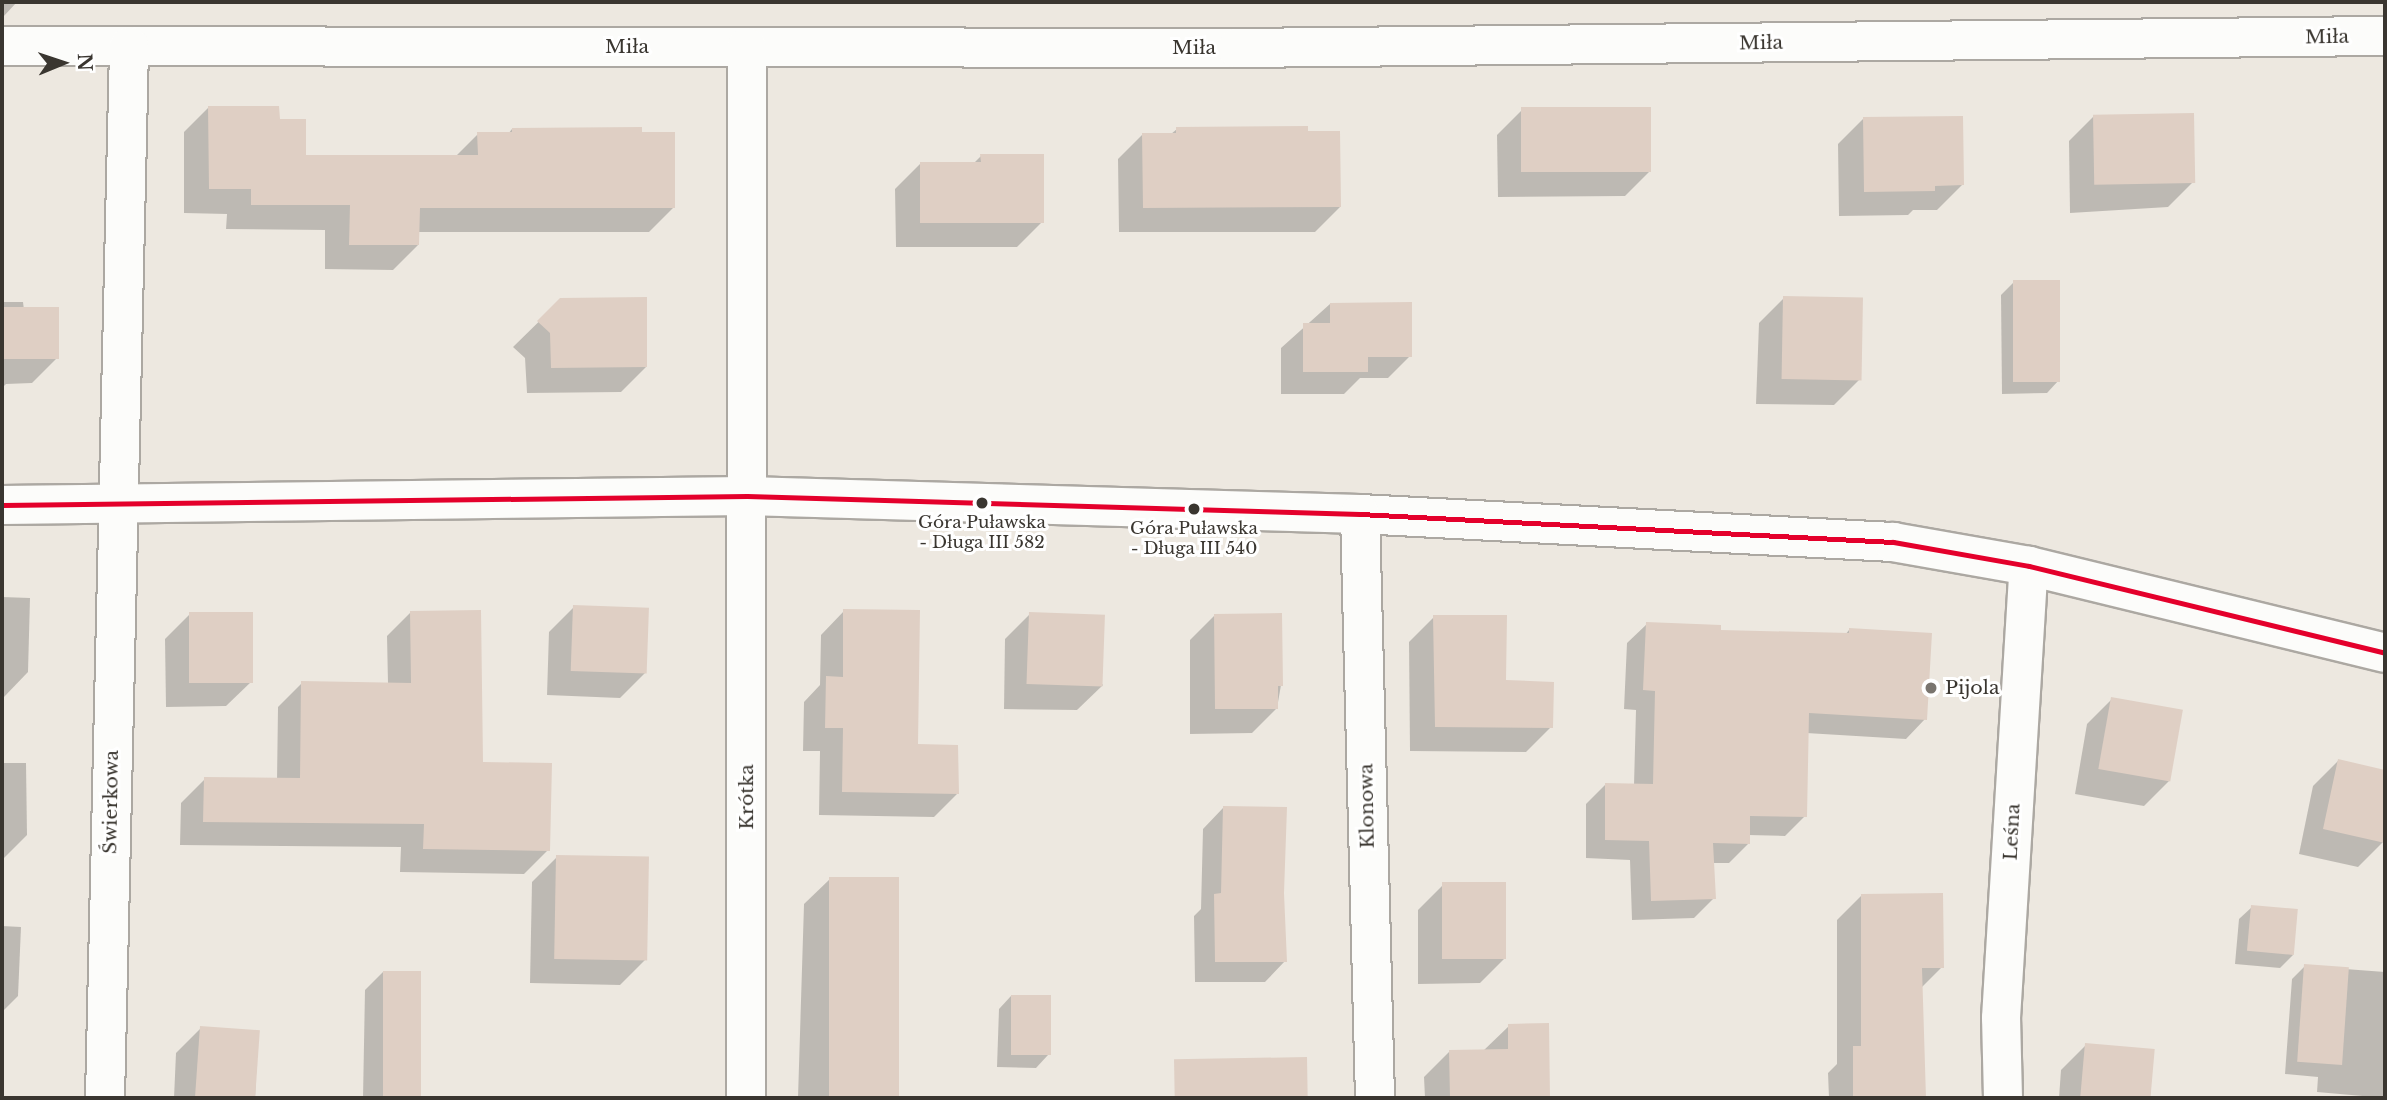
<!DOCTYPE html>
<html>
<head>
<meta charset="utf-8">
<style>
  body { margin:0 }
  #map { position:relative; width:2387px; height:1100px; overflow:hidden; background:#ede8e0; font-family:"Libre Baskerville",serif }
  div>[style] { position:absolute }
  .shadow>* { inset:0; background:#0003 }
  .building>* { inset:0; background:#dfcfc4; transform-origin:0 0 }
  .roads { filter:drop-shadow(2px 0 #aca8a2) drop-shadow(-2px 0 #aca8a2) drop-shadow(0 2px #aca8a2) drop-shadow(0 -2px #aca8a2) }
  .minor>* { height:38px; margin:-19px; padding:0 19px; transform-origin:19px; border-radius:19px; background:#fcfcfa }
  .bus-1>* { height:5px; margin:-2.5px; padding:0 2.5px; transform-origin:2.5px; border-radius:2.5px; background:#e4002b }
  .dots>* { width:19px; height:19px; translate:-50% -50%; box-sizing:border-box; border:4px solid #fff; border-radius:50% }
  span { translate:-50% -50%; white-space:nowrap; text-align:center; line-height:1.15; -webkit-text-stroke:6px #fff; paint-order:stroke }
  .bus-label { font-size:17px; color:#3a3630 }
  .street-label { font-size:19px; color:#3a3630 }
  .poi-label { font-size:19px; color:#3a3630 }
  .left { translate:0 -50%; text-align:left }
  .frame { position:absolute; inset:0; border:4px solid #3a3630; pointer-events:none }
  .north { position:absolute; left:28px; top:28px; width:70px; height:70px; -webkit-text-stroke:5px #fff; paint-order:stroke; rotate:88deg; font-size:19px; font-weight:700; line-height:28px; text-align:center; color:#3a3630 }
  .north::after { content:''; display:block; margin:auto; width:24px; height:32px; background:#3a3630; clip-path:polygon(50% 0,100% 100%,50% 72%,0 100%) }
</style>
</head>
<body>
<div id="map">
  <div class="shadow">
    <div style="clip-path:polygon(2px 2px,17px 2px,3px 17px)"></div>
    <div style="clip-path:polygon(328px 2px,377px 2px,328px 4px)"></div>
    <div style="clip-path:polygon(931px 2px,1033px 2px,931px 4px)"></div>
    <div style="clip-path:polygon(209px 107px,278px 120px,304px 156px,455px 157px,478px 134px,508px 134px,512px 129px,674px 207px,649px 232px,418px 232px,418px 245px,393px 270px,325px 269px,325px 230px,226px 229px,227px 214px,184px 213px,184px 132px)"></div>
    <div style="clip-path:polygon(1522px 110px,1650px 171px,1625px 196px,1498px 197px,1497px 135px)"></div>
    <div style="clip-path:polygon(2094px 116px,2193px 182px,2168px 207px,2070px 213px,2069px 141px)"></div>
    <div style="clip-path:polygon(1863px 119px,1962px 185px,1937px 210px,1913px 210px,1908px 215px,1839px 216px,1838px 144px)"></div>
    <div style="clip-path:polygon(1177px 129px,1306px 133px,1340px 207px,1315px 232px,1119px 232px,1118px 159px,1143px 134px,1171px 134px)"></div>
    <div style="clip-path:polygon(981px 156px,1042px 222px,1017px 247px,896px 247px,895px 189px,920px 164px,973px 164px)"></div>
    <div style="clip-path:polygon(2014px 282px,2059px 380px,2047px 393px,2002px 394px,2001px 295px)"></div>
    <div style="clip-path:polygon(1784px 298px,1859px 380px,1834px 405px,1756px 404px,1759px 323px)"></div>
    <div style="clip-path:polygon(561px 300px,646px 367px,621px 392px,527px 393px,525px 358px,513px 347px)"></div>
    <div style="clip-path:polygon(2px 302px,23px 302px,24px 310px,57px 358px,32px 383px,6px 384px,2px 388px)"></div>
    <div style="clip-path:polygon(1330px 304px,1410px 356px,1388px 378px,1360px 378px,1344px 394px,1281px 394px,1281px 348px)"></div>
    <div style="clip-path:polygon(2px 597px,30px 598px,28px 672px,3px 698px)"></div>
    <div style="clip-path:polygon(574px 607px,645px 673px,620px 698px,547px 695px,549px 632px)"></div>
    <div style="clip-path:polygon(844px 611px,916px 746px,957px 794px,934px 817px,819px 815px,820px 751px,803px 751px,804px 702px,820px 685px,821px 635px)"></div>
    <div style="clip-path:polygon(411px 612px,481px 764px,548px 850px,524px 874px,400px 872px,401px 847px,180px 845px,181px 803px,205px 779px,277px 780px,278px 707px,302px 683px,388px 684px,387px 636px)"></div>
    <div style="clip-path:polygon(190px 614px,252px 681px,226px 706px,166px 707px,165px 639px)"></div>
    <div style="clip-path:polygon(1030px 614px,1103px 685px,1077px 710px,1004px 709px,1005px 639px)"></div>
    <div style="clip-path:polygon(1215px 615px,1281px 685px,1277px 708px,1252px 733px,1190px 734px,1190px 640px)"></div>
    <div style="clip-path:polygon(1434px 617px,1551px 727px,1526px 752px,1410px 751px,1409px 642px)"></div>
    <div style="clip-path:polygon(1647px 624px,1720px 631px,1845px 635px,1849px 630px,1925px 719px,1906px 739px,1806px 733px,1805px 816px,1785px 836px,1748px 835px,1748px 844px,1729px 863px,1712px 863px,1714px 898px,1694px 918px,1632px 920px,1630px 860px,1586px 858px,1586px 804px,1605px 785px,1634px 785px,1636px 710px,1624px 709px,1627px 643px)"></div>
    <div style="clip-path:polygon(2112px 699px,2169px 781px,2144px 806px,2075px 794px,2087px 724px)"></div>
    <div style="clip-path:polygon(2338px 761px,2385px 772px,2383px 842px,2358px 867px,2299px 854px,2313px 786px)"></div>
    <div style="clip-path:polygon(2px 763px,26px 763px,27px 835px,2px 860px)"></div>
    <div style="clip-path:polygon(1223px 808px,1282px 893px,1285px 961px,1265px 982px,1195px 982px,1194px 916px,1201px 909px,1203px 829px)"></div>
    <div style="clip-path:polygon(557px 857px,645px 960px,620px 985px,530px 983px,532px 882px)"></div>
    <div style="clip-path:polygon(830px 879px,897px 879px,888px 1098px,798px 1098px,804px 904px)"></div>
    <div style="clip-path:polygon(1443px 885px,1505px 958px,1480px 983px,1418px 984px,1418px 910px)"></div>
    <div style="clip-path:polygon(1862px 895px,1942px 967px,1921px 988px,1924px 1098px,1829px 1098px,1828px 1073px,1837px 1064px,1837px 920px)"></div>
    <div style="clip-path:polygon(2252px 907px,2293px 955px,2280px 968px,2235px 964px,2239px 919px)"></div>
    <div style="clip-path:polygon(2px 926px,21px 927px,18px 996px,2px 1012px)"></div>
    <div style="clip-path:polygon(2305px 966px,2385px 972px,2385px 1098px,2317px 1092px,2318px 1077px,2285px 1074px,2292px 979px)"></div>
    <div style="clip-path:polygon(383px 972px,419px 973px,418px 1098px,363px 1098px,365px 990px)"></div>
    <div style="clip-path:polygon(1011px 996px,1048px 1055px,1036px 1068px,997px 1067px,999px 1009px)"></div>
    <div style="clip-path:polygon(1547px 1025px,1549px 1098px,1425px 1098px,1424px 1077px,1449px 1052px,1483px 1051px,1509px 1026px)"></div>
    <div style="clip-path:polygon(201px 1028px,258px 1031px,255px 1098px,174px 1098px,176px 1053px)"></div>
    <div style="clip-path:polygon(2086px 1045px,2153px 1050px,2150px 1098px,2059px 1098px,2061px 1070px)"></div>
    <div style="clip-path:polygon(1306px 1059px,1306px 1098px,1196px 1098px,1196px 1087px)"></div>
  </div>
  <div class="building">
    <div style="clip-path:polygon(208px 106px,279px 106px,280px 119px,306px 119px,306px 155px,478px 155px,477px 132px,512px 132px,512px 128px,642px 127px,642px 132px,675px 132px,675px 208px,420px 208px,419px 245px,349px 245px,350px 205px,251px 205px,251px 189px,209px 189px)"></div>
    <div style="left:1651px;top:107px;width:65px;height:130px;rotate:90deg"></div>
    <div style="left:2194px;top:113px;width:70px;height:101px;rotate:89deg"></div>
    <div style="clip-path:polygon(1963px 116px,1964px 185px,1935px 186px,1935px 191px,1864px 192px,1863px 117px)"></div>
    <div style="clip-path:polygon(1308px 126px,1308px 131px,1340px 131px,1341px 207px,1143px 208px,1142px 133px,1176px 133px,1176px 127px)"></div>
    <div style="clip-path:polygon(980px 154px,1044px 154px,1044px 223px,920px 223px,920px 162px,981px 162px)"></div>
    <div style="left:2013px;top:280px;width:47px;height:102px"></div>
    <div style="left:1783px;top:296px;width:80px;height:83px;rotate:1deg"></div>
    <div style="clip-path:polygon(647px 297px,647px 367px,551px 368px,550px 333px,537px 321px,560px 298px)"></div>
    <div style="clip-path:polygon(1412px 302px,1412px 357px,1368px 357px,1368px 372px,1303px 372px,1303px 323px,1330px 323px,1330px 303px)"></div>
    <div style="left:59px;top:307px;width:52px;height:57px;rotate:90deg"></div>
    <div style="left:573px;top:605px;width:76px;height:66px;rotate:2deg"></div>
    <div style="clip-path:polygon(843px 609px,920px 610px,918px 744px,958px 745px,959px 794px,842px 792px,843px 728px,825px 728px,826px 676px,843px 677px)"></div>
    <div style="clip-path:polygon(481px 610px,483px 762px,552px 763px,550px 851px,423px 849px,424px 824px,203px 822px,204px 777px,300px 778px,301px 681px,411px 683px,410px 611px)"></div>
    <div style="left:189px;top:612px;width:64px;height:71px"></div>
    <div style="left:1029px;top:612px;width:76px;height:72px;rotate:2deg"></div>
    <div style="clip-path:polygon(1282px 613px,1283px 686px,1278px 686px,1278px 709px,1215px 709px,1214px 614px)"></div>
    <div style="clip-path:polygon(1433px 615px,1507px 615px,1506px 680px,1554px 682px,1553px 728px,1435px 727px)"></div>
    <div style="clip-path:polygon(1646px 622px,1721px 625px,1721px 630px,1849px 633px,1849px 628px,1932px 633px,1927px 720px,1809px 713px,1807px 817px,1750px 816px,1750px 844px,1713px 843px,1716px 899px,1651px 901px,1649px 841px,1605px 840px,1605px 783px,1653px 784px,1655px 691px,1643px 690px)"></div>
    <div style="left:2111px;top:697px;width:73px;height:73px;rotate:10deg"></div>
    <div style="clip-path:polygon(2338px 759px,2385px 770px,2385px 843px,2323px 829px)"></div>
    <div style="clip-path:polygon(1223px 806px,1287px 807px,1284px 893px,1287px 962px,1215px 962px,1214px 894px,1221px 893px)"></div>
    <div style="left:556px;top:855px;width:93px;height:104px;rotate:1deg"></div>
    <div style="left:829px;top:877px;width:70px;height:221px"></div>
    <div style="left:1506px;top:882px;width:77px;height:64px;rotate:90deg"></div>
    <div style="clip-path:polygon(1943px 893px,1944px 968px,1922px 968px,1926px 1098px,1853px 1098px,1853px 1046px,1861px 1046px,1861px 894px)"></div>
    <div style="left:2251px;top:905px;width:47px;height:46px;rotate:5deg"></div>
    <div style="left:2304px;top:964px;width:45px;height:98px;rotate:4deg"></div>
    <div style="left:383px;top:971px;width:38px;height:127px"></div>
    <div style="left:1011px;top:995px;width:40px;height:60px"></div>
    <div style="clip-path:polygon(1549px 1023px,1550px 1098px,1450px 1098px,1449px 1050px,1508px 1049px,1508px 1024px)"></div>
    <div style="left:200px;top:1026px;width:60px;height:72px;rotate:4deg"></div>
    <div style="left:2085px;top:1043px;width:70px;height:55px;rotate:5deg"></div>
    <div style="left:1307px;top:1057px;width:41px;height:133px;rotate:89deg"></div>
  </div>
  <div class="roads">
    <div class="minor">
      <div style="left:2px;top:46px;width:1235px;rotate:0.09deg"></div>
      <div style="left:1237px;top:48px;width:1148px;rotate:-0.6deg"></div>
      <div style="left:2px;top:505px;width:745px;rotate:-0.69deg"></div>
      <div style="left:747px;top:496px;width:613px;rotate:1.68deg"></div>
      <div style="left:1360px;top:514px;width:534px;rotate:3.01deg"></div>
      <div style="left:1893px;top:542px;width:138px;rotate:10deg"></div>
      <div style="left:2029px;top:566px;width:366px;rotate:13.7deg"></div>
      <div style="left:1360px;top:514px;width:584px;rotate:88.53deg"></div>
      <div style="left:105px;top:1098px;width:1052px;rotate:-88.69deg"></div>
      <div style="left:746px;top:1098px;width:1051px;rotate:-89.95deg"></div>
      <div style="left:2003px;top:1098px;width:80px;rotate:-91.4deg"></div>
      <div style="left:2001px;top:1018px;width:453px;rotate:-86.5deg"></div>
    </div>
  </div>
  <div class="bus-1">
    <div style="left:2px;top:505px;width:745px;rotate:-0.69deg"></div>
    <div style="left:747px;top:496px;width:613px;rotate:1.68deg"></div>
    <div style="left:1360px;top:514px;width:534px;rotate:3.01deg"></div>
    <div style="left:1893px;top:542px;width:138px;rotate:10deg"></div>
    <div style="left:2029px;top:566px;width:366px;rotate:13.7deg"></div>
  </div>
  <div class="dots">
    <div style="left:982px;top:503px;background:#3a3630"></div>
    <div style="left:1194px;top:509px;background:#3a3630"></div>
    <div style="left:1931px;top:688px;background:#79746e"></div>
  </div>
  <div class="bus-label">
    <span style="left:982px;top:533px">Góra Puławska<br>- Długa III 582</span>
    <span style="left:1194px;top:539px">Góra Puławska<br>- Długa III 540</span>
  </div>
  <div class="street-label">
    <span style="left:2327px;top:37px;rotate:-1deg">Miła</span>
    <span style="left:1761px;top:43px;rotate:-1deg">Miła</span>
    <span style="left:627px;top:47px">Miła</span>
    <span style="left:1194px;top:48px">Miła</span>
    <span style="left:747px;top:797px;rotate:-90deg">Krótka</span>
    <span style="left:111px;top:802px;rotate:-89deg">Świerkowa</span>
    <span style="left:1367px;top:806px;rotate:-91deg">Klonowa</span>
    <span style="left:2012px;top:832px;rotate:-87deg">Leśna</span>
  </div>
  <div class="poi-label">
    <span class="left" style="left:1945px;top:688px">Pijola</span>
  </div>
  <div class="frame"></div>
  <div class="north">N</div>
</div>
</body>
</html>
